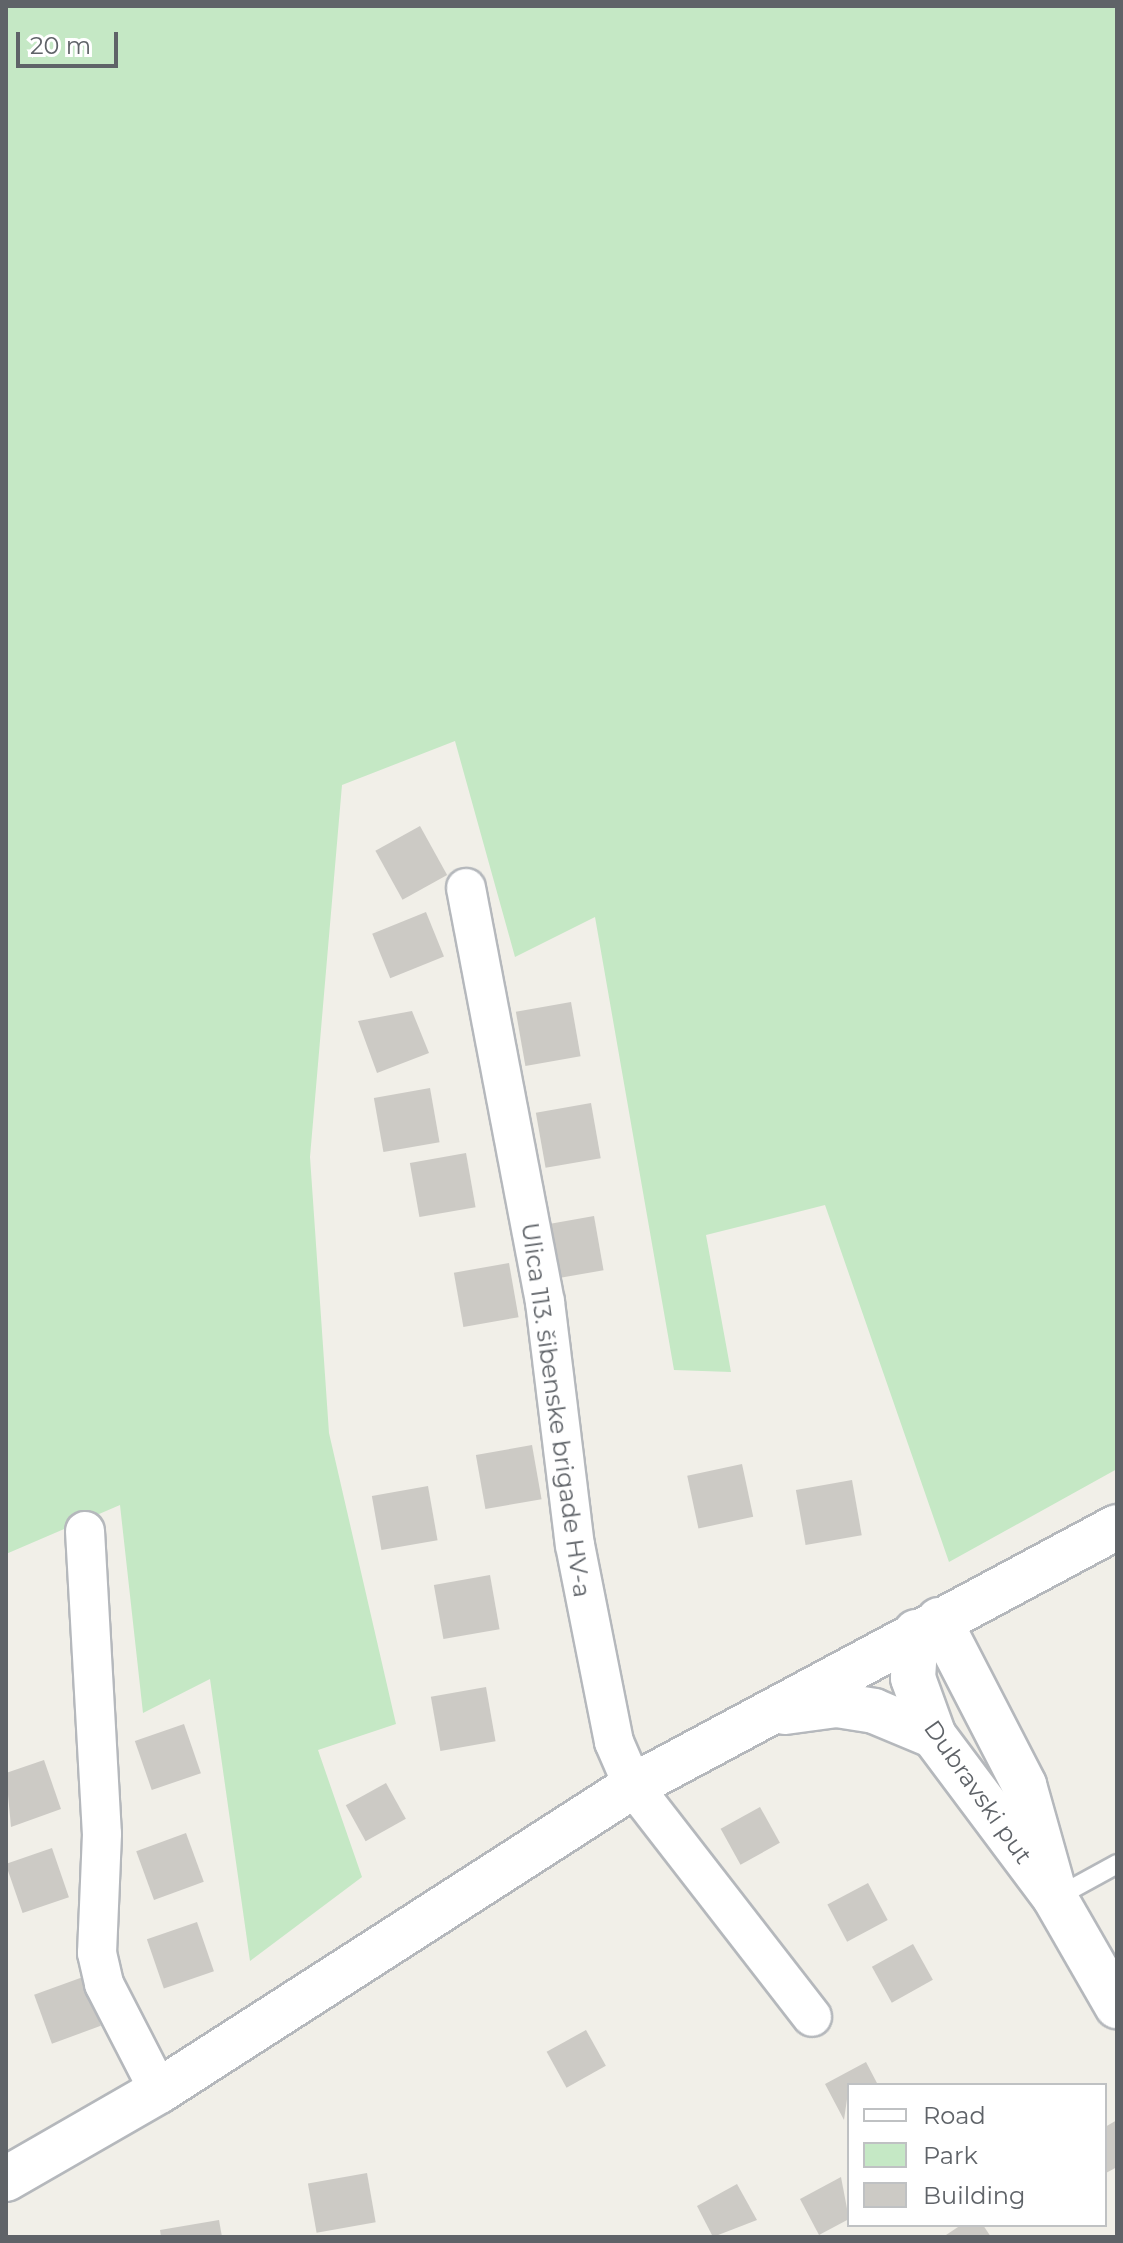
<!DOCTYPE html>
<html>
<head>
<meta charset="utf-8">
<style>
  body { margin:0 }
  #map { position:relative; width:1123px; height:2243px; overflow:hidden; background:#f1efe8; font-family:Montserrat,sans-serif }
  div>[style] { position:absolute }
  .green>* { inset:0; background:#c5e8c5 }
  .building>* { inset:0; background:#cccac5; transform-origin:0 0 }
  .roads { filter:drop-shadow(2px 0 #b5b8bc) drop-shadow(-2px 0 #b5b8bc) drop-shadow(0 2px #b5b8bc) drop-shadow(0 -2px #b5b8bc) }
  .lane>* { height:18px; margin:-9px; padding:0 9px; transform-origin:9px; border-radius:9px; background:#fff }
  .street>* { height:38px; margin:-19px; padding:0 19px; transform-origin:19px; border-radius:19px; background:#fff }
  .secondary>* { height:44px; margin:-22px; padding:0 22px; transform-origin:22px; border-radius:22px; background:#fff }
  span { translate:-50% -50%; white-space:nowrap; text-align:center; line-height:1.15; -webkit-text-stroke:6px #fff; paint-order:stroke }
  .street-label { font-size:24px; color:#5f6368 }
  .frame { position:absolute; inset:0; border:8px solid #5f6368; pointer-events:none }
  .legend { position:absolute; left:847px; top:2083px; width:260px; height:144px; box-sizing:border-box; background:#fff; border:2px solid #bfc1c3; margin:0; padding:10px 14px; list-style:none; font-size:24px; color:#5f6368 }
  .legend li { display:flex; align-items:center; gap:16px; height:40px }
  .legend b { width:40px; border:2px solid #bfc1c3 }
  .scale { position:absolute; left:16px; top:32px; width:102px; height:36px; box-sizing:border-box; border:4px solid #5f6368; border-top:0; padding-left:10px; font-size:24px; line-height:28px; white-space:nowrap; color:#5f6368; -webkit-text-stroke:6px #fff; paint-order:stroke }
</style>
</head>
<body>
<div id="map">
  <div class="green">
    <div style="clip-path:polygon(6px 6px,1117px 6px,1117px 1469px,949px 1562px,825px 1205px,706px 1235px,731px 1372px,674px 1370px,595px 917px,515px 957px,455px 741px,342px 785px,310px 1157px,329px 1433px,396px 1724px,318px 1750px,362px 1877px,250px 1961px,210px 1679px,143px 1713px,120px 1505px,6px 1554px)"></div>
  </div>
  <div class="building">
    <div style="left:420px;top:826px;width:56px;height:51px;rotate:61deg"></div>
    <div style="left:426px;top:912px;width:48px;height:58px;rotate:68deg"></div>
    <div style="left:571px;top:1002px;width:55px;height:56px;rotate:80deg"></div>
    <div style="clip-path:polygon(412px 1011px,429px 1053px,377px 1073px,358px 1021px)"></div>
    <div style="left:430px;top:1088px;width:55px;height:57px;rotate:80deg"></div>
    <div style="left:591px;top:1103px;width:56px;height:56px;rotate:80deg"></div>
    <div style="left:466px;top:1153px;width:55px;height:57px;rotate:80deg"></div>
    <div style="left:594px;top:1216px;width:55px;height:57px;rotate:80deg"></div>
    <div style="left:509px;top:1263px;width:55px;height:56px;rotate:80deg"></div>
    <div style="left:532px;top:1445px;width:55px;height:57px;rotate:80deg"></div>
    <div style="left:742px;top:1464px;width:54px;height:56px;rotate:78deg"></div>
    <div style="left:852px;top:1480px;width:56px;height:57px;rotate:80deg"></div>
    <div style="left:428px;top:1486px;width:55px;height:57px;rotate:80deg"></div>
    <div style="left:490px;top:1575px;width:55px;height:57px;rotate:80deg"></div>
    <div style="left:486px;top:1687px;width:55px;height:56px;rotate:80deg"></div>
    <div style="left:184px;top:1724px;width:52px;height:52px;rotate:71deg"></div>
    <div style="clip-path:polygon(44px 1760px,61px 1809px,11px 1827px,6px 1773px)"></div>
    <div style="left:386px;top:1783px;width:41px;height:46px;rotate:61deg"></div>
    <div style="left:760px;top:1807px;width:41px;height:45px;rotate:61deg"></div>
    <div style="left:186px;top:1833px;width:52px;height:53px;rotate:70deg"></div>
    <div style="left:52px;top:1848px;width:52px;height:49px;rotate:71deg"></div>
    <div style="left:868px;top:1883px;width:42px;height:46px;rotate:62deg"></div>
    <div style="left:197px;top:1922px;width:52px;height:53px;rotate:71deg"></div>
    <div style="left:913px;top:1944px;width:41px;height:47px;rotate:61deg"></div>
    <div style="left:83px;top:1977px;width:52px;height:52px;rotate:70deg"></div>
    <div style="left:586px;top:2030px;width:41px;height:45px;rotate:61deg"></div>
    <div style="clip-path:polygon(866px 2062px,878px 2085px,849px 2085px,844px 2120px,825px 2084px)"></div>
    <div style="clip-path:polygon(1117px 2120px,1117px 2167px,1106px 2173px,1105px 2127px)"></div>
    <div style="left:367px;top:2173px;width:50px;height:60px;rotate:80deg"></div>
    <div style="clip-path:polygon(841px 2177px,849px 2219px,819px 2235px,800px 2199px)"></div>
    <div style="clip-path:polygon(737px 2184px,757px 2220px,713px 2237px,697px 2206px)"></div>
    <div style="clip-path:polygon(219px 2220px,222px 2237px,161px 2237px,160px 2230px)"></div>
    <div style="clip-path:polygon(961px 2225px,983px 2225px,991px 2237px,943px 2237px)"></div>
  </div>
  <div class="roads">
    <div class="lane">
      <div style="left:1055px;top:1898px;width:71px;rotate:-28.7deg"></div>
    </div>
    <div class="street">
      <div style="left:466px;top:888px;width:421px;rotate:79.2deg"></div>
      <div style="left:545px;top:1302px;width:245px;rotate:83deg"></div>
      <div style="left:575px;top:1545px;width:201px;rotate:78.8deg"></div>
      <div style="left:614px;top:1742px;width:48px;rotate:66.6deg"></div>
      <div style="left:633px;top:1786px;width:292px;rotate:52.2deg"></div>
      <div style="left:85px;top:1531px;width:303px;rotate:86.8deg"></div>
      <div style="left:102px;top:1834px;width:119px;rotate:92.4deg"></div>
      <div style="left:97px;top:1953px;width:32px;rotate:77deg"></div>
      <div style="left:104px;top:1984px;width:120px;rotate:62.8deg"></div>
    </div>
    <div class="secondary">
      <div style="left:939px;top:1620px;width:186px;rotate:62.7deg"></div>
      <div style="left:1024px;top:1785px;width:107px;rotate:74.3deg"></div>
      <div style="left:916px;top:1632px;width:46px;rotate:93.7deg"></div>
      <div style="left:913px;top:1678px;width:62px;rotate:70.1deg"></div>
      <div style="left:934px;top:1736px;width:202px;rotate:53.2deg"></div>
      <div style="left:1055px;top:1898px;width:125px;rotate:60.1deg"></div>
      <div style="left:785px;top:1712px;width:52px;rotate:-7.7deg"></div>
      <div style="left:837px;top:1705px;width:37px;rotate:9deg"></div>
      <div style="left:874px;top:1711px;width:65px;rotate:22.6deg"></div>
      <div style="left:6px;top:2179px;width:177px;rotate:-29.9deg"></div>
      <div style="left:159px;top:2091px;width:564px;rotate:-32.76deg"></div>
      <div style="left:633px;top:1786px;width:549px;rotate:-28.15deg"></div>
    </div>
  </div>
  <div class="street-label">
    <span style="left:556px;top:1410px;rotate:82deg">Ulica 113. šibenske brigade HV-a</span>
    <span style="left:978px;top:1792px;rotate:55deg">Dubravski put</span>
  </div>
  <div class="frame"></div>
  <ul class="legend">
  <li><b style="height:10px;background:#fff"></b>Road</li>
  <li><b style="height:22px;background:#c5e8c5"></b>Park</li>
  <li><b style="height:22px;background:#cccac5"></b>Building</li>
  </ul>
  <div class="scale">20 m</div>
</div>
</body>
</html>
